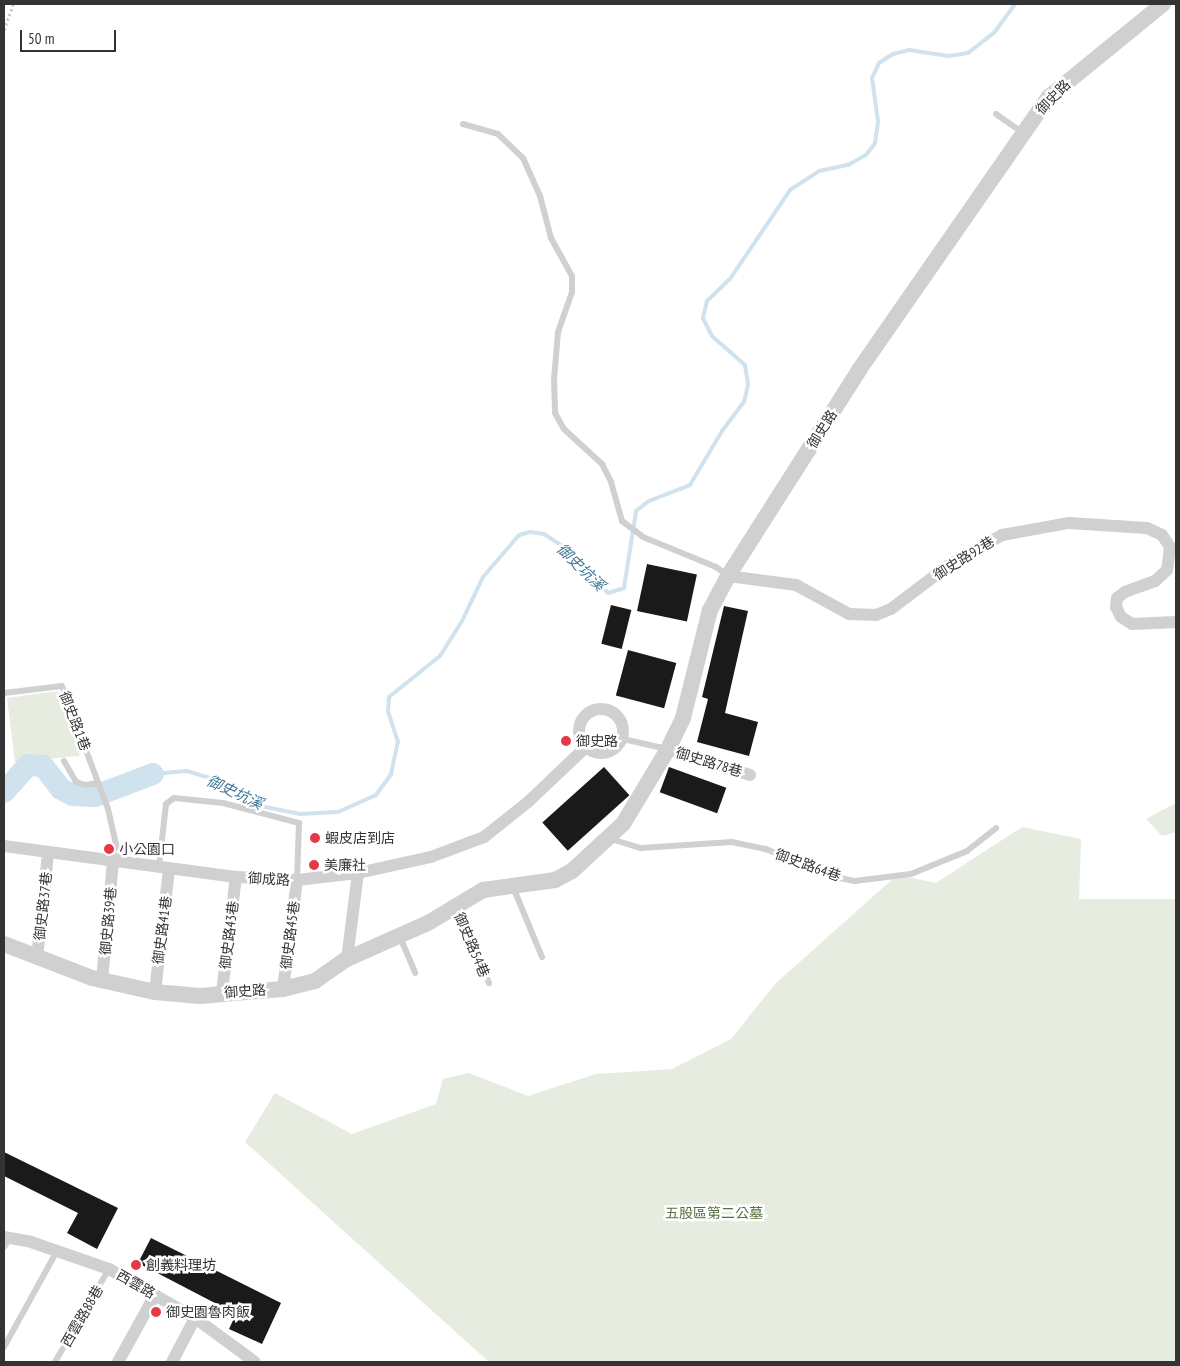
<!DOCTYPE html>
<html>
<head>
<meta charset="utf-8">
<style>
  body { margin:0 }
  #map { position:relative; width:1180px; height:1366px; overflow:hidden; background:#fff; font-family:"PT Sans Narrow","Noto Sans TC",sans-serif }
  div>[style] { position:absolute }
  .green>* { inset:0; background:#e6ecdf }
  .stream>* { height:4px; margin:-2px; padding:0 2px; transform-origin:2px; border-radius:2px; background:#cfe2ee }
  .river>* { height:22px; margin:-11px; padding:0 11px; transform-origin:11px; border-radius:11px; background:#cfe2ee }
  .building>* { inset:0; background:#1a1a1a; transform-origin:0 0 }
  .path>* { height:2.5px; margin-top:-1.25px; transform-origin:0; background:repeating-linear-gradient(90deg,#cdcdcd 0 2.5px,transparent 0 5px) }
  .service>* { height:6px; margin:-3px; padding:0 3px; transform-origin:3px; border-radius:3px; background:#d0d0d0 }
  .minor>* { height:12px; margin:-6px; padding:0 6px; transform-origin:6px; border-radius:6px; background:#d0d0d0 }
  .minor>.ring { margin:-6px; padding:0; box-sizing:content-box; background:none; border:12px solid #d0d0d0; border-radius:50% }
  .tertiary>* { height:16px; margin:-8px; padding:0 8px; transform-origin:8px; border-radius:8px; background:#d0d0d0 }
  .dots>* { width:14px; height:14px; translate:-50% -50%; box-sizing:border-box; border:2px solid #fff; border-radius:50% }
  span { translate:-50% -50%; white-space:nowrap; text-align:center; line-height:1.15; -webkit-text-stroke:5px #fff; paint-order:stroke }
  .street-label { font-size:14px; color:#333 }
  .poi-label { font-size:14px; color:#333 }
  .left { translate:0 -50%; text-align:left }
  .park-label { font-size:14px; color:#56703f }
  .water-label { font-size:15px; color:#3f7597; font-style:italic }
  .frame { position:absolute; inset:0; border:5px solid #333; pointer-events:none }
  .scale { position:absolute; left:20px; top:30px; width:96px; height:22px; box-sizing:border-box; border:2px solid #333; border-top:0; padding-left:6px; font-size:15px; line-height:18px; white-space:nowrap; color:#333; -webkit-text-stroke:4px #fff; paint-order:stroke }
</style>
</head>
<body>
<div id="map">
  <div class="green">
    <div style="clip-path:polygon(58px 691px,80px 756px,15px 762px,7px 698px)"></div>
    <div style="clip-path:polygon(1176px 803px,1176px 832px,1162px 836px,1146px 819px)"></div>
    <div style="clip-path:polygon(1022px 827px,1081px 839px,1079px 899px,1176px 899px,1176px 1362px,489px 1362px,245px 1142px,275px 1093px,352px 1134px,436px 1104px,443px 1079px,469px 1073px,528px 1096px,596px 1074px,672px 1069px,731px 1039px,775px 984px,897px 875px,936px 883px)"></div>
  </div>
  <div class="stream">
    <div style="left:153px;top:774px;width:34px;rotate:-5deg"></div>
    <div style="left:187px;top:771px;width:31px;rotate:17deg"></div>
    <div style="left:217px;top:780px;width:50px;rotate:31.2deg"></div>
    <div style="left:260px;top:806px;width:41px;rotate:11.3deg"></div>
    <div style="left:300px;top:814px;width:38px;rotate:-3deg"></div>
    <div style="left:338px;top:812px;width:42px;rotate:-24.1deg"></div>
    <div style="left:376px;top:795px;width:26px;rotate:-54deg"></div>
    <div style="left:391px;top:774px;width:33px;rotate:-78deg"></div>
    <div style="left:398px;top:742px;width:32px;rotate:-108deg"></div>
    <div style="left:388px;top:712px;width:15px;rotate:-86deg"></div>
    <div style="left:389px;top:697px;width:65px;rotate:-38.8deg"></div>
    <div style="left:440px;top:656px;width:41px;rotate:-57.8deg"></div>
    <div style="left:462px;top:621px;width:49px;rotate:-64.5deg"></div>
    <div style="left:483px;top:577px;width:55px;rotate:-49.4deg"></div>
    <div style="left:519px;top:535px;width:11px;rotate:-15deg"></div>
    <div style="left:530px;top:532px;width:14px;rotate:8deg"></div>
    <div style="left:544px;top:534px;width:20px;rotate:33deg"></div>
    <div style="left:561px;top:545px;width:67px;rotate:45.6deg"></div>
    <div style="left:608px;top:593px;width:17px;rotate:-17deg"></div>
    <div style="left:624px;top:588px;width:78px;rotate:-81.1deg"></div>
    <div style="left:636px;top:511px;width:16px;rotate:-38deg"></div>
    <div style="left:649px;top:501px;width:44px;rotate:-21.3deg"></div>
    <div style="left:690px;top:485px;width:63px;rotate:-59.3deg"></div>
    <div style="left:722px;top:431px;width:36px;rotate:-53deg"></div>
    <div style="left:744px;top:402px;width:18px;rotate:-77deg"></div>
    <div style="left:748px;top:384px;width:19px;rotate:-99deg"></div>
    <div style="left:745px;top:365px;width:44px;rotate:-138.7deg"></div>
    <div style="left:712px;top:336px;width:20px;rotate:-117deg"></div>
    <div style="left:703px;top:318px;width:17px;rotate:-77deg"></div>
    <div style="left:707px;top:301px;width:32px;rotate:-44deg"></div>
    <div style="left:730px;top:279px;width:107px;rotate:-56deg"></div>
    <div style="left:790px;top:190px;width:35px;rotate:-33deg"></div>
    <div style="left:819px;top:171px;width:30px;rotate:-12deg"></div>
    <div style="left:848px;top:165px;width:21px;rotate:-29deg"></div>
    <div style="left:866px;top:155px;width:15px;rotate:-53deg"></div>
    <div style="left:875px;top:143px;width:22px;rotate:-82deg"></div>
    <div style="left:878px;top:121px;width:43px;rotate:-97.9deg"></div>
    <div style="left:872px;top:78px;width:17px;rotate:-65deg"></div>
    <div style="left:879px;top:63px;width:17px;rotate:-33deg"></div>
    <div style="left:893px;top:54px;width:16px;rotate:-14deg"></div>
    <div style="left:909px;top:50px;width:40px;rotate:8.5deg"></div>
    <div style="left:949px;top:56px;width:19px;rotate:-9deg"></div>
    <div style="left:968px;top:53px;width:33px;rotate:-38deg"></div>
    <div style="left:994px;top:33px;width:36px;rotate:-54deg"></div>
  </div>
  <div class="river">
    <div style="left:4px;top:792px;width:36px;rotate:-48deg"></div>
    <div style="left:28px;top:765px;width:15px;rotate:4deg"></div>
    <div style="left:43px;top:766px;width:29px;rotate:52deg"></div>
    <div style="left:61px;top:789px;width:13px;rotate:27deg"></div>
    <div style="left:73px;top:795px;width:22px;rotate:3deg"></div>
    <div style="left:95px;top:796px;width:62px;rotate:-20.8deg"></div>
  </div>
  <div class="building">
    <div style="left:647px;top:564px;width:51px;height:48px;rotate:12deg"></div>
    <div style="left:611px;top:605px;width:21px;height:40px;rotate:14deg"></div>
    <div style="clip-path:polygon(724px 606px,748px 611px,725px 713px,758px 722px,749px 756px,697px 742px,708px 699px,702px 697px)"></div>
    <div style="left:628px;top:650px;width:50px;height:47px;rotate:15deg"></div>
    <div style="left:604px;top:767px;width:38px;height:83px;rotate:48deg"></div>
    <div style="left:669px;top:767px;width:61px;height:27px;rotate:20deg"></div>
    <div style="clip-path:polygon(4px 1152px,118px 1208px,97px 1249px,67px 1233px,78px 1213px,4px 1176px)"></div>
    <div style="clip-path:polygon(151px 1238px,281px 1303px,262px 1344px,229px 1329px,236px 1314px,138px 1263px)"></div>
  </div>
  <div class="path">
    <div style="left:4px;top:30px;width:28px;rotate:-71deg"></div>
  </div>
  <div class="service">
    <div style="left:996px;top:114px;width:32px;rotate:35deg"></div>
    <div style="left:463px;top:124px;width:36px;rotate:16deg"></div>
    <div style="left:498px;top:134px;width:35px;rotate:44deg"></div>
    <div style="left:523px;top:158px;width:42px;rotate:65.9deg"></div>
    <div style="left:540px;top:196px;width:43px;rotate:75.3deg"></div>
    <div style="left:551px;top:238px;width:43px;rotate:61.1deg"></div>
    <div style="left:572px;top:276px;width:16px;rotate:90deg"></div>
    <div style="left:572px;top:292px;width:42px;rotate:109.3deg"></div>
    <div style="left:558px;top:332px;width:48px;rotate:94.8deg"></div>
    <div style="left:554px;top:380px;width:33px;rotate:88deg"></div>
    <div style="left:555px;top:413px;width:18px;rotate:61deg"></div>
    <div style="left:564px;top:429px;width:52px;rotate:42.6deg"></div>
    <div style="left:602px;top:464px;width:20px;rotate:63deg"></div>
    <div style="left:611px;top:482px;width:41px;rotate:74.2deg"></div>
    <div style="left:622px;top:521px;width:26px;rotate:37deg"></div>
    <div style="left:643px;top:537px;width:79px;rotate:22.3deg"></div>
    <div style="left:716px;top:567px;width:14px;rotate:36deg"></div>
    <div style="left:4px;top:693px;width:58px;rotate:-6.9deg"></div>
    <div style="left:62px;top:686px;width:131px;rotate:69.5deg"></div>
    <div style="left:108px;top:809px;width:54px;rotate:77.2deg"></div>
    <div style="left:623px;top:739px;width:45px;rotate:12.8deg"></div>
    <div style="left:64px;top:761px;width:24px;rotate:60deg"></div>
    <div style="left:76px;top:782px;width:9px;rotate:18deg"></div>
    <div style="left:85px;top:785px;width:14px;rotate:-8deg"></div>
    <div style="left:611px;top:839px;width:31px;rotate:17deg"></div>
    <div style="left:641px;top:848px;width:91px;rotate:-3.8deg"></div>
    <div style="left:732px;top:842px;width:35px;rotate:12deg"></div>
    <div style="left:766px;top:849px;width:65px;rotate:23.4deg"></div>
    <div style="left:826px;top:875px;width:30px;rotate:12deg"></div>
    <div style="left:855px;top:881px;width:56px;rotate:-7.1deg"></div>
    <div style="left:911px;top:874px;width:61px;rotate:-22.3deg"></div>
    <div style="left:967px;top:851px;width:37px;rotate:-38deg"></div>
    <div style="left:159px;top:867px;width:63px;rotate:-83.7deg"></div>
    <div style="left:166px;top:804px;width:10px;rotate:-37deg"></div>
    <div style="left:174px;top:798px;width:49px;rotate:5.8deg"></div>
    <div style="left:223px;top:803px;width:79px;rotate:14.7deg"></div>
    <div style="left:299px;top:823px;width:57px;rotate:92deg"></div>
    <div style="left:513px;top:887px;width:76px;rotate:67.5deg"></div>
    <div style="left:456px;top:906px;width:84px;rotate:66.8deg"></div>
    <div style="left:400px;top:937px;width:39px;rotate:67deg"></div>
    <div style="left:4px;top:1247px;width:11px;rotate:-56deg"></div>
    <div style="left:4px;top:1347px;width:110px;rotate:-61.1deg"></div>
    <div style="left:55px;top:1362px;width:108px;rotate:-59.9deg"></div>
  </div>
  <div class="minor">
    <div style="left:728px;top:576px;width:69px;rotate:7.5deg"></div>
    <div style="left:796px;top:585px;width:60px;rotate:28.7deg"></div>
    <div style="left:849px;top:614px;width:27px;rotate:2deg"></div>
    <div style="left:876px;top:615px;width:16px;rotate:-22deg"></div>
    <div style="left:891px;top:609px;width:73px;rotate:-37.2deg"></div>
    <div style="left:949px;top:565px;width:61px;rotate:-29.5deg"></div>
    <div style="left:1002px;top:535px;width:68px;rotate:-10.2deg"></div>
    <div style="left:1069px;top:523px;width:78px;rotate:3.7deg"></div>
    <div style="left:1147px;top:528px;width:17px;rotate:25deg"></div>
    <div style="left:1162px;top:535px;width:14px;rotate:56deg"></div>
    <div style="left:1170px;top:547px;width:23px;rotate:97deg"></div>
    <div style="left:1167px;top:570px;width:16px;rotate:137deg"></div>
    <div style="left:1155px;top:581px;width:32px;rotate:160deg"></div>
    <div style="left:1125px;top:592px;width:10px;rotate:143deg"></div>
    <div style="left:1117px;top:598px;width:9px;rotate:96deg"></div>
    <div style="left:1116px;top:607px;width:11px;rotate:63deg"></div>
    <div style="left:1121px;top:617px;width:13px;rotate:32deg"></div>
    <div style="left:1132px;top:624px;width:44px;rotate:-2.6deg"></div>
    <div class="ring" style="left:579px;top:709px;width:32px;height:32px"></div>
    <div style="left:668px;top:749px;width:86px;rotate:17.6deg"></div>
    <div style="left:4px;top:846px;width:234px;rotate:7.6deg"></div>
    <div style="left:236px;top:877px;width:61px;rotate:2.8deg"></div>
    <div style="left:297px;top:880px;width:61px;rotate:-6.5deg"></div>
    <div style="left:358px;top:873px;width:75px;rotate:-12.4deg"></div>
    <div style="left:431px;top:857px;width:57px;rotate:-20.7deg"></div>
    <div style="left:484px;top:837px;width:56px;rotate:-38.5deg"></div>
    <div style="left:528px;top:802px;width:80px;rotate:-43.5deg"></div>
    <div style="left:37px;top:958px;width:106px;rotate:-84deg"></div>
    <div style="left:347px;top:959px;width:87px;rotate:-82.7deg"></div>
    <div style="left:102px;top:980px;width:120px;rotate:-84.7deg"></div>
    <div style="left:283px;top:989px;width:110px;rotate:-82.7deg"></div>
    <div style="left:155px;top:992px;width:124px;rotate:-83.5deg"></div>
    <div style="left:222px;top:992px;width:116px;rotate:-83.1deg"></div>
    <div style="left:4px;top:1237px;width:27px;rotate:10deg"></div>
    <div style="left:31px;top:1242px;width:83px;rotate:19.1deg"></div>
    <div style="left:109px;top:1269px;width:99px;rotate:29.7deg"></div>
    <div style="left:195px;top:1318px;width:74px;rotate:36.3deg"></div>
    <div style="left:118px;top:1362px;width:77px;rotate:-61.1deg"></div>
    <div style="left:172px;top:1362px;width:50px;rotate:-62.4deg"></div>
  </div>
  <div class="tertiary">
    <div style="left:4px;top:944px;width:94px;rotate:21.1deg"></div>
    <div style="left:92px;top:978px;width:65px;rotate:12.5deg"></div>
    <div style="left:155px;top:992px;width:45px;rotate:5.1deg"></div>
    <div style="left:200px;top:996px;width:83px;rotate:-4.8deg"></div>
    <div style="left:283px;top:989px;width:33px;rotate:-14deg"></div>
    <div style="left:315px;top:981px;width:39px;rotate:-35deg"></div>
    <div style="left:347px;top:959px;width:89px;rotate:-24deg"></div>
    <div style="left:428px;top:923px;width:64px;rotate:-31deg"></div>
    <div style="left:483px;top:890px;width:73px;rotate:-7.9deg"></div>
    <div style="left:555px;top:880px;width:19px;rotate:-28deg"></div>
    <div style="left:572px;top:871px;width:69px;rotate:-42.7deg"></div>
    <div style="left:623px;top:824px;width:87px;rotate:-59deg"></div>
    <div style="left:668px;top:749px;width:34px;rotate:-64deg"></div>
    <div style="left:683px;top:718px;width:111px;rotate:-76deg"></div>
    <div style="left:710px;top:610px;width:38px;rotate:-62deg"></div>
    <div style="left:728px;top:576px;width:244px;rotate:-57.5deg"></div>
    <div style="left:859px;top:370px;width:333px;rotate:-55.2deg"></div>
    <div style="left:1049px;top:97px;width:147px;rotate:-39.2deg"></div>
  </div>
  <div class="dots">
    <div style="left:566px;top:741px;background:#e63946"></div>
    <div style="left:315px;top:838px;background:#e63946"></div>
    <div style="left:109px;top:849px;background:#e63946"></div>
    <div style="left:314px;top:865px;background:#e63946"></div>
    <div style="left:136px;top:1265px;background:#e63946"></div>
    <div style="left:156px;top:1312px;background:#e63946"></div>
  </div>
  <div class="street-label">
    <span style="left:1053px;top:97px;rotate:-46deg">御史路</span>
    <span style="left:822px;top:429px;rotate:-58deg">御史路</span>
    <span style="left:964px;top:558px;rotate:-32deg">御史路92巷</span>
    <span style="left:75px;top:721px;rotate:69deg">御史路1巷</span>
    <span style="left:709px;top:762px;rotate:17deg">御史路78巷</span>
    <span style="left:808px;top:865px;rotate:20deg">御史路64巷</span>
    <span style="left:269px;top:879px;rotate:3deg">御成路</span>
    <span style="left:43px;top:906px;rotate:-84deg">御史路37巷</span>
    <span style="left:108px;top:921px;rotate:-85deg">御史路39巷</span>
    <span style="left:162px;top:930px;rotate:-83deg">御史路41巷</span>
    <span style="left:229px;top:935px;rotate:-83deg">御史路43巷</span>
    <span style="left:290px;top:935px;rotate:-83deg">御史路45巷</span>
    <span style="left:472px;top:945px;rotate:67deg">御史路54巷</span>
    <span style="left:245px;top:991px;rotate:-4deg">御史路</span>
    <span style="left:136px;top:1284px;rotate:30deg">西雲路</span>
    <span style="left:82px;top:1316px;rotate:-60deg">西雲路88巷</span>
  </div>
  <div class="poi-label">
    <span class="left" style="left:576px;top:741px">御史路</span>
    <span class="left" style="left:325px;top:838px">蝦皮店到店</span>
    <span class="left" style="left:119px;top:849px">小公園口</span>
    <span class="left" style="left:324px;top:865px">美廉社</span>
    <span class="left" style="left:146px;top:1265px">創義料理坊</span>
    <span class="left" style="left:166px;top:1312px">御史園魯肉飯</span>
  </div>
  <div class="park-label">
    <span style="left:714px;top:1213px">五股區第二公墓</span>
  </div>
  <div class="water-label">
    <span style="left:581px;top:567px;rotate:44deg">御史坑溪</span>
    <span style="left:235px;top:792px;rotate:25deg">御史坑溪</span>
  </div>
  <div class="frame"></div>
  <div class="scale">50 m</div>
</div>
</body>
</html>
